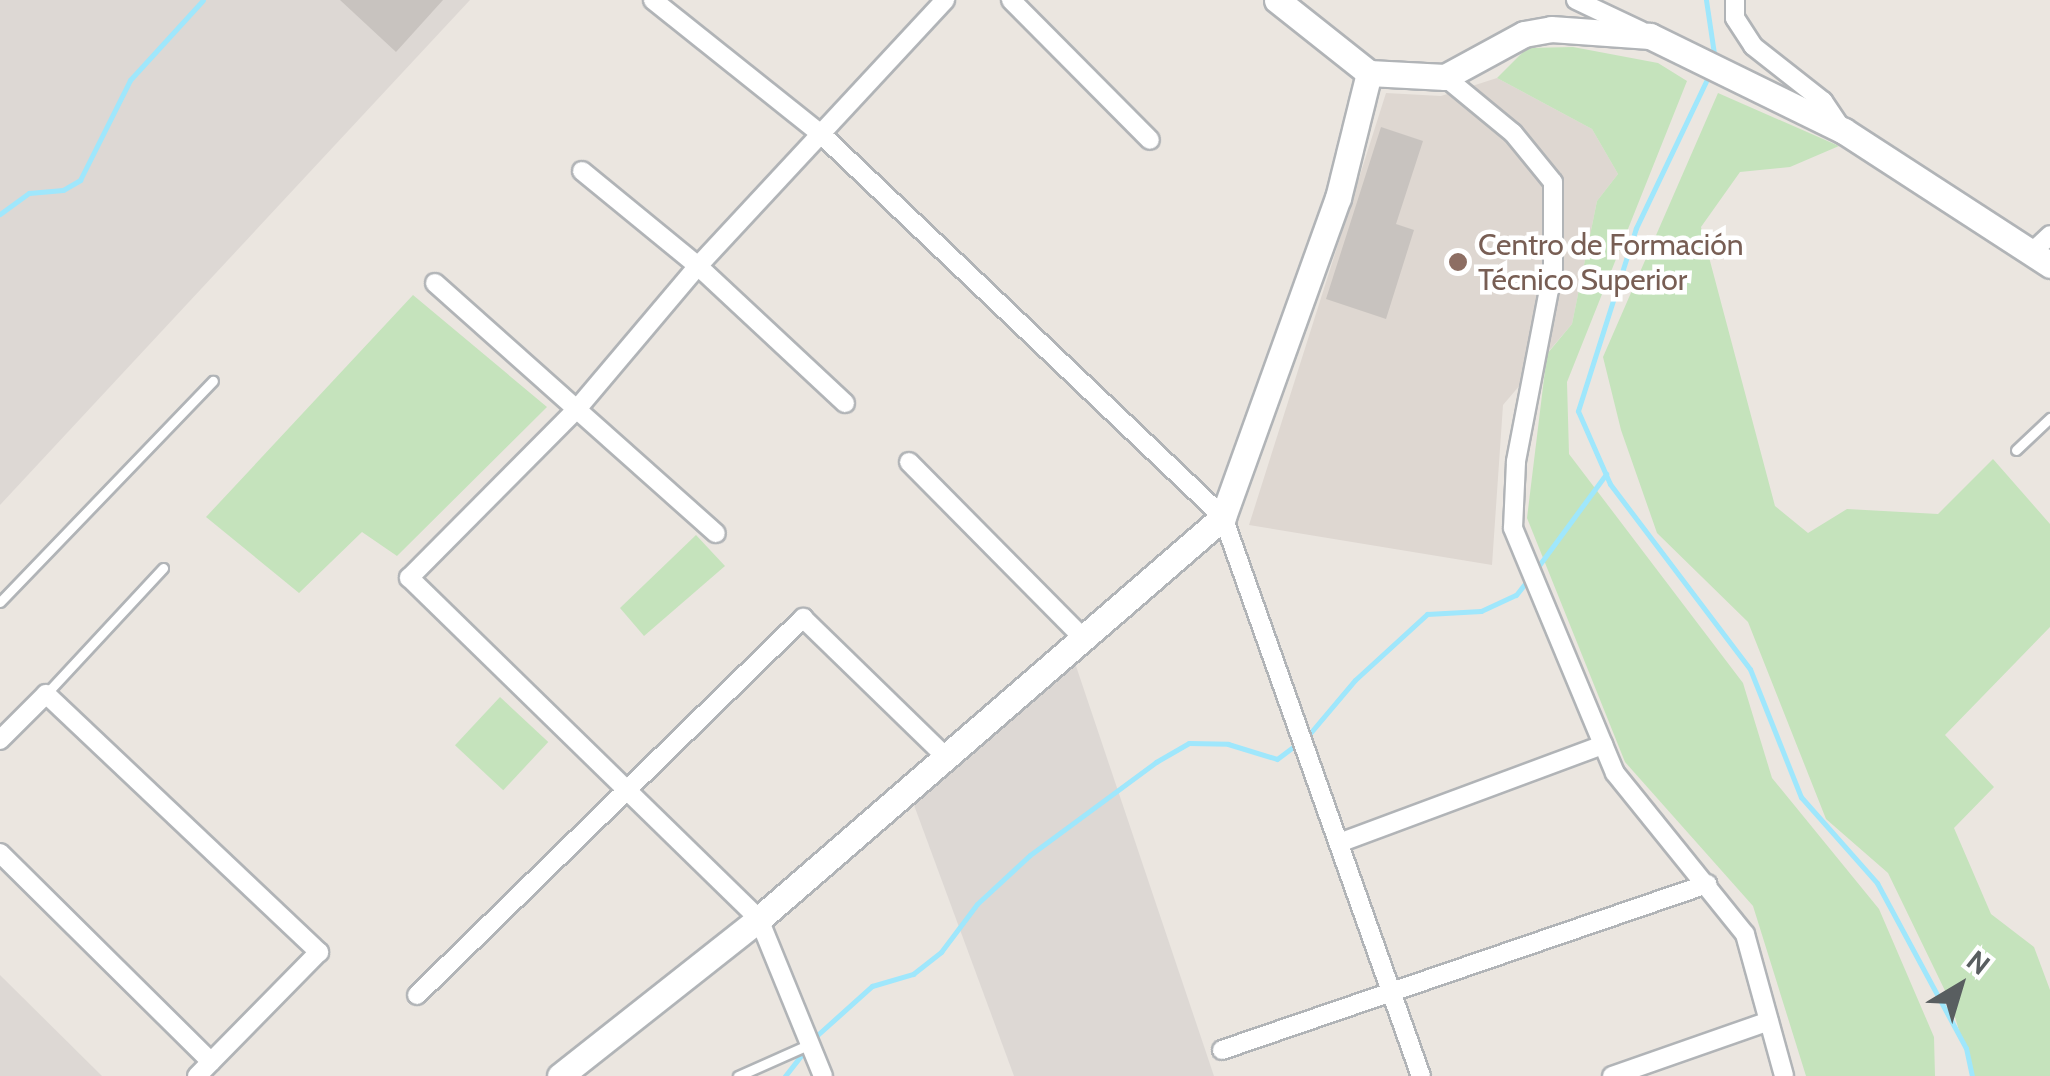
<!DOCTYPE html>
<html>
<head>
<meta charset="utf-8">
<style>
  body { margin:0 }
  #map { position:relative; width:2050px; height:1076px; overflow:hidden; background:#ebe6e0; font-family:Cabin,sans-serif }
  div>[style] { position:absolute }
  .industrial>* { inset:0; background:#ddd8d4 }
  .education>* { inset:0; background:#ded7d1 }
  .green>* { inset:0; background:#c5e3bc; transform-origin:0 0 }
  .stream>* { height:5px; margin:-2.5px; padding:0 2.5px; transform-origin:2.5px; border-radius:2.5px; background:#9fe7fc }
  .building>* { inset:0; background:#c8c3bf }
  .roads { filter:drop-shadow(2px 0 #b1b4b7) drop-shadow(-2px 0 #b1b4b7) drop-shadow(0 2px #b1b4b7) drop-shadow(0 -2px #b1b4b7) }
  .lane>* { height:9px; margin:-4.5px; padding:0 4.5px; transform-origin:4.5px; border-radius:4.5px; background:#fff }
  .street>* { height:18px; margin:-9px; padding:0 9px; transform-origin:9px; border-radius:9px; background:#fff }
  .secondary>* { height:25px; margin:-12.5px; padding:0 12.5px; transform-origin:12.5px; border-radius:12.5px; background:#fff }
  .dots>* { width:28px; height:28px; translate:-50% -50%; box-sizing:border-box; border:5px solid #fff; border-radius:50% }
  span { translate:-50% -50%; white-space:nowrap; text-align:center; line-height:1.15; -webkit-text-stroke:9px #fff; paint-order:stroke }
  .education-label { font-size:30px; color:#785e54 }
  .left { translate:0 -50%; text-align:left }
  .north { position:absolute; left:1910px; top:936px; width:100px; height:100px; -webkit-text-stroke:8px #fff; paint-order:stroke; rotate:38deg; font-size:28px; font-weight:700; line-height:40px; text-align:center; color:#595e60 }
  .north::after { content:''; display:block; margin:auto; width:35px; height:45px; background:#595e60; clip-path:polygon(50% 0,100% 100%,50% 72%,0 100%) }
</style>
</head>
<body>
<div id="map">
  <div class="industrial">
    <div style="clip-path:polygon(0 0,470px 0,0 505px)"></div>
    <div style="clip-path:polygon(1075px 663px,1214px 1076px,1014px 1076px,911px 797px)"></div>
    <div style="clip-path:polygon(0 975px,102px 1076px,0 1076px)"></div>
  </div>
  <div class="education">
    <div style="clip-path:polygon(1497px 78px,1592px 129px,1618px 174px,1597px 201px,1572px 324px,1503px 405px,1492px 565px,1249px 525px,1386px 93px,1441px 96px)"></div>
  </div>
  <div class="green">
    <div style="clip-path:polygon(1573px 47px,1658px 63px,1687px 81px,1567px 382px,1569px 454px,1743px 683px,1772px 778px,1879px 909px,1934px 1037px,1935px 1076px,1806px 1076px,1753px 906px,1625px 762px,1527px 518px,1547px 354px,1572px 324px,1597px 201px,1618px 174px,1592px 129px,1497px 78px,1527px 48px)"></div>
    <div style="clip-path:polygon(1718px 93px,1839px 146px,1790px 167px,1740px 172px,1701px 227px,1775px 506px,1808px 533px,1847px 509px,1938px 514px,1993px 459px,2050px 524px,2050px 627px,1945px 735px,1994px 787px,1954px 828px,1991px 914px,2034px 947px,2050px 990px,2050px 1076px,1973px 1076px,1950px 1001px,1888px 873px,1826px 819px,1748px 622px,1657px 533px,1621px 430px,1603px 357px)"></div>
    <div style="clip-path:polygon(413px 295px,547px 407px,397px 556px,362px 532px,299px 593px,206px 517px)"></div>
    <div style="clip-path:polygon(696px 535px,725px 566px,644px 636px,620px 608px)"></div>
    <div style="left:500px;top:697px;width:66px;height:66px;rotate:43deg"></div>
  </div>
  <div class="stream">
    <div style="left:1706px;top:0;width:61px;rotate:81.5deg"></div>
    <div style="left:1709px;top:75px;width:170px;rotate:115.5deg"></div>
    <div style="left:1636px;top:228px;width:192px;rotate:107.6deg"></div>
    <div style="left:1578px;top:411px;width:80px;rotate:66.3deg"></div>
    <div style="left:1610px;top:484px;width:232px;rotate:52.9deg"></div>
    <div style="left:1750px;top:669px;width:138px;rotate:68.3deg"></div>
    <div style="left:1801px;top:797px;width:115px;rotate:48.5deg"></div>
    <div style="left:1877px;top:883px;width:187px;rotate:61.7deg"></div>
    <div style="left:1966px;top:1048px;width:29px;rotate:78deg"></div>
    <div style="left:0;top:214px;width:36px;rotate:-36deg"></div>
    <div style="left:29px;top:193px;width:34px;rotate:-5deg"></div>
    <div style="left:63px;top:190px;width:20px;rotate:-30deg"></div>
    <div style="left:80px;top:180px;width:112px;rotate:-63.4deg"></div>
    <div style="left:130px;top:80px;width:108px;rotate:-47.6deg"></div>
    <div style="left:1537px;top:568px;width:117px;rotate:-53.7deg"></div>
    <div style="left:1306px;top:738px;width:76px;rotate:-49.8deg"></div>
    <div style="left:1355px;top:680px;width:98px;rotate:-42.5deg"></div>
    <div style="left:1427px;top:614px;width:54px;rotate:-3.2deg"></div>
    <div style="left:1481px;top:611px;width:38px;rotate:-25deg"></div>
    <div style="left:1516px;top:595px;width:23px;rotate:-52deg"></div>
    <div style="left:814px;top:1038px;width:78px;rotate:-41.9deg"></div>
    <div style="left:872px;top:986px;width:43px;rotate:-16.3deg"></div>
    <div style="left:913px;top:974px;width:36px;rotate:-38deg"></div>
    <div style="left:941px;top:952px;width:60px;rotate:-53.1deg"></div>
    <div style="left:977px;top:904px;width:72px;rotate:-42.8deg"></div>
    <div style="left:1030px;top:855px;width:157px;rotate:-36.4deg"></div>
    <div style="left:1156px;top:762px;width:38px;rotate:-30deg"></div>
    <div style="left:1189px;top:743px;width:39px;rotate:1deg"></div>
    <div style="left:1228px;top:744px;width:51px;rotate:17deg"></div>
    <div style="left:1277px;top:759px;width:25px;rotate:-37deg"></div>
    <div style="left:785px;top:1076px;width:37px;rotate:-52deg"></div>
  </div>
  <div class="building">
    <div style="clip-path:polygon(340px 0,443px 0,396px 52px)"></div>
    <div style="clip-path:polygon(1381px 127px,1423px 141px,1396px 224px,1414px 230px,1386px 319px,1326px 299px)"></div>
  </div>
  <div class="roads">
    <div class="lane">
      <div style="left:2016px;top:450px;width:47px;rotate:-43.3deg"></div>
      <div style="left:0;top:602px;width:307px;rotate:-46.1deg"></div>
      <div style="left:46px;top:694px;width:172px;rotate:-47.1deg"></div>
      <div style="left:738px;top:1076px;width:79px;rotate:-24deg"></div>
    </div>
    <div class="street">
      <div style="left:653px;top:0;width:216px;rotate:38.6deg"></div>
      <div style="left:822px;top:135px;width:554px;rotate:43.61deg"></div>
      <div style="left:1223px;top:517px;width:593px;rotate:70.5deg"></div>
      <div style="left:1011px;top:0;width:197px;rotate:45.2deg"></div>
      <div style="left:1576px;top:0;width:72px;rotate:25.5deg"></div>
      <div style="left:1735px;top:0;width:18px;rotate:90deg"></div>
      <div style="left:1735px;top:18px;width:33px;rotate:57deg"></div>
      <div style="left:1753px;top:46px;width:89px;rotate:38.2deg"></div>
      <div style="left:1823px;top:101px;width:34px;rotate:56deg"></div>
      <div style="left:1445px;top:77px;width:88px;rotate:39.5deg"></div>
      <div style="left:1513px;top:133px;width:63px;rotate:50.8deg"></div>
      <div style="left:1553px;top:182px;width:87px;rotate:90deg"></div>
      <div style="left:1553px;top:269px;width:197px;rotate:100.9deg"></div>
      <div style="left:1516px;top:462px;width:66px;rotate:92.6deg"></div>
      <div style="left:1513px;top:528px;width:265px;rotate:67.4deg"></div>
      <div style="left:1615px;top:773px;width:207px;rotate:51.1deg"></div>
      <div style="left:1745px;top:934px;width:147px;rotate:74.6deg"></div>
      <div style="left:582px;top:171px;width:150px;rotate:39.3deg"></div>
      <div style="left:698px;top:266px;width:201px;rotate:43deg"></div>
      <div style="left:2031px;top:253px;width:26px;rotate:-43deg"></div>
      <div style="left:435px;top:283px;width:376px;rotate:41.7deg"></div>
      <div style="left:909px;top:462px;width:249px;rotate:45.3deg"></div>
      <div style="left:0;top:740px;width:65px;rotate:-45deg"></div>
      <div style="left:46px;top:694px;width:376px;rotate:43.4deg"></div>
      <div style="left:319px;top:952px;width:174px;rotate:134.5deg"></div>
      <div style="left:1339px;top:843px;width:282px;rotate:-20.4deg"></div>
      <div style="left:0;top:853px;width:297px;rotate:44.7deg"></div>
      <div style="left:417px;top:995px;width:540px;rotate:-44.32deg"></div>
      <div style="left:803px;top:618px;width:197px;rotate:44.2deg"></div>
      <div style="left:1222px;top:1050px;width:513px;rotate:-18.89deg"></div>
      <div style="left:823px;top:1076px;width:170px;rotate:-112.2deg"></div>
      <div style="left:759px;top:919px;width:489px;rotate:-135.7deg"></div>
      <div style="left:409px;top:578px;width:238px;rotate:-45.2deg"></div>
      <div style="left:577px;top:409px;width:187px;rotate:-49.8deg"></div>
      <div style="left:698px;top:266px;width:363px;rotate:-47.1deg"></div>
      <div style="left:1612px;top:1076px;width:166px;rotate:-19.3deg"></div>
    </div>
    <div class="secondary">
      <div style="left:1277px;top:0;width:117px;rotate:38.4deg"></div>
      <div style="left:1369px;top:73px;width:76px;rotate:3deg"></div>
      <div style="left:1445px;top:77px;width:90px;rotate:-28.6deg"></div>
      <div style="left:1524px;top:34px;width:27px;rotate:-10deg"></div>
      <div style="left:1551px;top:29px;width:99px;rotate:4deg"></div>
      <div style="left:1650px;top:36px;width:216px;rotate:26.1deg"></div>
      <div style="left:1844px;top:131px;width:246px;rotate:33deg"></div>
      <div style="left:560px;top:1076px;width:253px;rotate:-38.3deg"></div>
      <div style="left:759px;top:919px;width:614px;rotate:-40.9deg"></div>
      <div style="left:1223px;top:517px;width:339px;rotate:-70.2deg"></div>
      <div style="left:1338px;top:198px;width:129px;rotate:-76.1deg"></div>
    </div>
  </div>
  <div class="dots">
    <div style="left:1458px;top:262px;background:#8d6e63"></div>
  </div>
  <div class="education-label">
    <span class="left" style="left:1478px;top:262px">Centro de Formación<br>Técnico Superior</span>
  </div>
  <div class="north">N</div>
</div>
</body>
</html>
